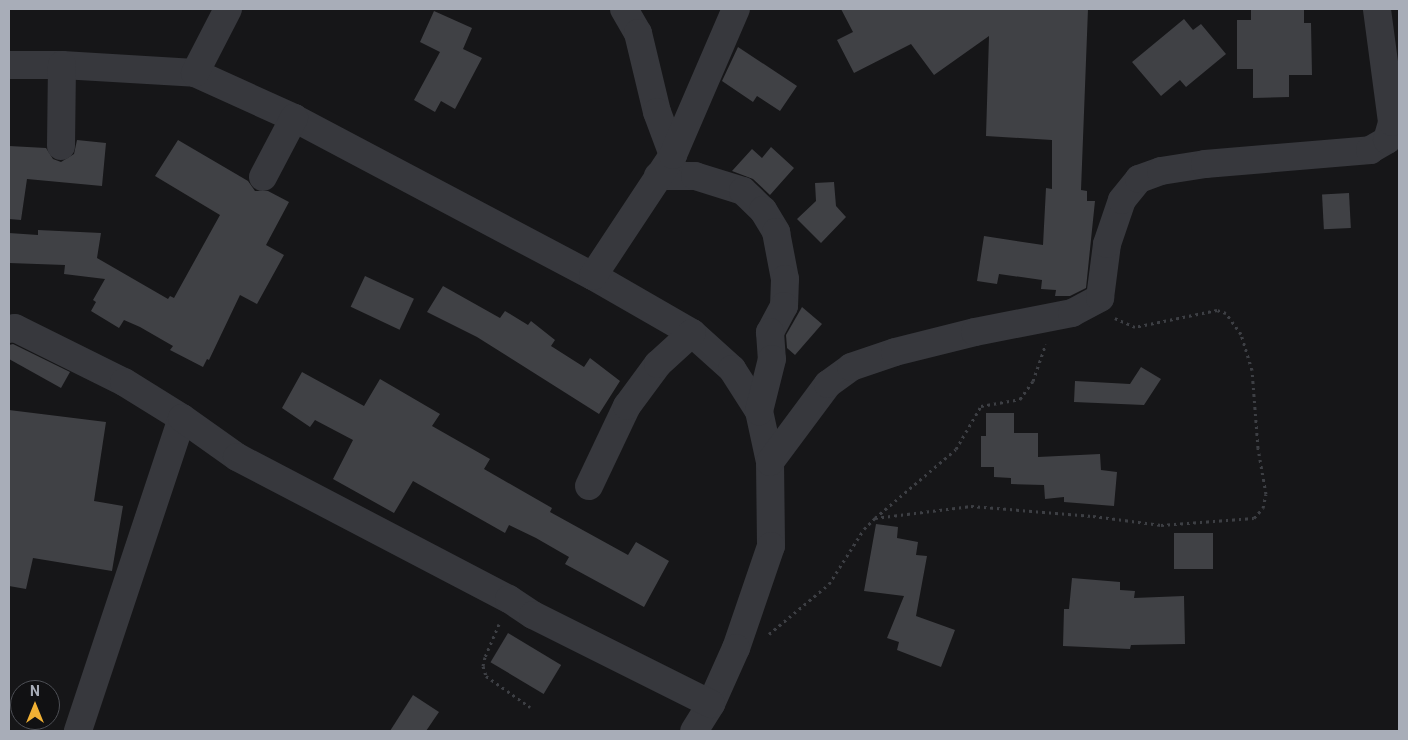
<!DOCTYPE html>
<html>
<head>
<meta charset="utf-8">
<style>
  body { margin:0 }
  #map { position:relative; width:1408px; height:740px; overflow:hidden; background:#161618; font-family:Roboto,sans-serif }
  div>[style] { position:absolute }
  .building>* { inset:0; background:#404145; transform-origin:0 0 }
  .path>* { height:3px; margin-top:-1.5px; transform-origin:0; background:repeating-linear-gradient(90deg,#3d3f44 0 2.5px,transparent 0 6.5px) }
  .minor>* { height:28px; margin:-14px; padding:0 14px; transform-origin:14px; border-radius:14px; background:#37383d }
  span { translate:-50% -50%; white-space:nowrap; text-align:center; line-height:1.15; -webkit-text-stroke:4px #111113; paint-order:stroke }
  .frame { position:absolute; inset:0; border:10px solid #a8adb8; pointer-events:none }
  .north { position:absolute; left:10px; top:680px; width:50px; height:50px; box-sizing:border-box; background:#111113; border:1px solid #4d4f55; border-radius:50%; rotate:0deg; font-size:14px; font-weight:700; line-height:20px; text-align:center; color:#a8adb8 }
  .north::after { content:''; display:block; margin:auto; width:18px; height:22px; background:#f2b134; clip-path:polygon(50% 0,100% 100%,50% 72%,0 100%) }
</style>
</head>
<body>
<div id="map">
  <div class="building">
    <div style="clip-path:polygon(841px 9px,1088px 9px,1081px 190px,1087px 191px,1087px 201px,1095px 201px,1086px 288px,1070px 296px,1055px 296px,1056px 290px,1041px 289px,1042px 280px,999px 274px,997px 284px,977px 281px,984px 236px,1043px 245px,1046px 188px,1052px 189px,1052px 140px,986px 136px,989px 36px,934px 75px,911px 44px,854px 73px,837px 40px,853px 32px)"></div>
    <div style="clip-path:polygon(1251px 9px,1304px 9px,1304px 23px,1311px 23px,1312px 75px,1289px 75px,1289px 97px,1253px 98px,1253px 69px,1237px 69px,1237px 20px,1251px 20px)"></div>
    <div style="clip-path:polygon(434px 11px,472px 28px,463px 49px,482px 58px,455px 109px,441px 101px,435px 112px,414px 100px,440px 52px,420px 42px)"></div>
    <div style="clip-path:polygon(1184px 19px,1193px 30px,1201px 24px,1226px 54px,1186px 87px,1180px 80px,1161px 96px,1132px 62px)"></div>
    <div style="clip-path:polygon(738px 47px,797px 86px,780px 111px,757px 96px,753px 102px,722px 81px)"></div>
    <div style="clip-path:polygon(77px 140px,106px 143px,102px 186px,27px 179px,21px 220px,9px 219px,9px 146px,46px 148px,53px 159px,61px 162px,74px 154px)"></div>
    <div style="clip-path:polygon(178px 140px,248px 181px,255px 191px,268px 191px,289px 202px,266px 245px,284px 255px,257px 304px,240px 295px,209px 360px,207px 359px,203px 367px,170px 350px,173px 346px,140px 327px,124px 320px,119px 328px,91px 311px,96px 302px,93px 300px,105px 279px,64px 274px,65px 265px,9px 263px,9px 233px,38px 235px,38px 230px,101px 233px,97px 258px,168px 299px,170px 296px,174px 298px,220px 215px,155px 176px)"></div>
    <div style="clip-path:polygon(771px 147px,794px 168px,770px 195px,753px 179px,732px 171px,752px 149px,762px 158px)"></div>
    <div style="clip-path:polygon(834px 182px,836px 206px,846px 217px,821px 243px,797px 219px,816px 201px,815px 183px)"></div>
    <div style="left:1349px;top:193px;width:35px;height:27px;rotate:87deg"></div>
    <div style="left:365px;top:276px;width:54px;height:34px;rotate:25deg"></div>
    <div style="clip-path:polygon(443px 286px,500px 318px,505px 311px,528px 325px,531px 321px,555px 340px,551px 346px,584px 367px,590px 358px,620px 381px,599px 414px,477px 337px,427px 312px)"></div>
    <div style="clip-path:polygon(802px 307px,822px 324px,795px 355px,787px 348px,786px 335px)"></div>
    <div style="clip-path:polygon(13px 344px,70px 372px,61px 388px,9px 359px,9px 345px)"></div>
    <div style="clip-path:polygon(1141px 367px,1161px 379px,1144px 405px,1074px 402px,1075px 381px,1130px 384px)"></div>
    <div style="clip-path:polygon(302px 372px,364px 406px,380px 379px,440px 414px,432px 426px,490px 459px,484px 469px,552px 508px,550px 512px,628px 555px,636px 542px,669px 561px,644px 607px,565px 564px,569px 557px,536px 538px,509px 525px,505px 533px,413px 481px,394px 513px,333px 479px,353px 440px,315px 420px,310px 427px,282px 408px)"></div>
    <div style="clip-path:polygon(9px 410px,106px 422px,94px 501px,123px 506px,112px 571px,33px 558px,26px 589px,9px 586px)"></div>
    <div style="clip-path:polygon(986px 413px,1014px 413px,1014px 433px,1038px 433px,1038px 457px,1100px 454px,1101px 470px,1117px 472px,1114px 506px,1064px 502px,1064px 497px,1045px 499px,1044px 485px,1011px 484px,1011px 478px,994px 477px,994px 467px,981px 467px,981px 436px,986px 436px)"></div>
    <div style="clip-path:polygon(876px 524px,898px 527px,897px 538px,918px 542px,916px 555px,927px 556px,916px 616px,955px 630px,941px 667px,897px 650px,899px 642px,887px 638px,904px 596px,864px 591px)"></div>
    <div style="left:1174px;top:533px;width:39px;height:36px"></div>
    <div style="clip-path:polygon(1072px 578px,1120px 582px,1120px 590px,1135px 591px,1134px 598px,1184px 596px,1185px 644px,1131px 645px,1130px 649px,1063px 646px,1064px 609px,1069px 609px)"></div>
    <div style="left:508px;top:633px;width:62px;height:34px;rotate:31deg"></div>
    <div style="clip-path:polygon(413px 695px,439px 712px,426px 731px,390px 731px)"></div>
  </div>
  <div class="path">
    <div style="left:875px;top:518px;width:97px;rotate:-7.1deg"></div>
    <div style="left:971px;top:506px;width:122px;rotate:4.7deg"></div>
    <div style="left:1093px;top:516px;width:69px;rotate:7.5deg"></div>
    <div style="left:1161px;top:525px;width:93px;rotate:-4.3deg"></div>
    <div style="left:1254px;top:518px;width:13px;rotate:-48deg"></div>
    <div style="left:1263px;top:508px;width:14px;rotate:-78deg"></div>
    <div style="left:1266px;top:494px;width:47px;rotate:-99.9deg"></div>
    <div style="left:1258px;top:448px;width:78px;rotate:-94.4deg"></div>
    <div style="left:1252px;top:370px;width:38px;rotate:-107deg"></div>
    <div style="left:1241px;top:334px;width:26px;rotate:-126deg"></div>
    <div style="left:1226px;top:313px;width:9px;rotate:-162deg"></div>
    <div style="left:1217px;top:310px;width:84px;rotate:168.3deg"></div>
    <div style="left:1135px;top:327px;width:22px;rotate:-156deg"></div>
    <div style="left:499px;top:624px;width:36px;rotate:113deg"></div>
    <div style="left:485px;top:657px;width:9px;rotate:103deg"></div>
    <div style="left:483px;top:666px;width:10px;rotate:73deg"></div>
    <div style="left:486px;top:676px;width:54px;rotate:35.2deg"></div>
    <div style="left:769px;top:634px;width:78px;rotate:-39.8deg"></div>
    <div style="left:829px;top:584px;width:65px;rotate:-57.5deg"></div>
    <div style="left:864px;top:529px;width:16px;rotate:-45deg"></div>
    <div style="left:875px;top:518px;width:106px;rotate:-40.4deg"></div>
    <div style="left:956px;top:449px;width:50px;rotate:-59.8deg"></div>
    <div style="left:981px;top:406px;width:40px;rotate:-10deg"></div>
    <div style="left:1020px;top:399px;width:22px;rotate:-54deg"></div>
    <div style="left:1033px;top:381px;width:39px;rotate:-71deg"></div>
  </div>
  <div class="minor">
    <div style="left:624px;top:9px;width:28px;rotate:60deg"></div>
    <div style="left:638px;top:33px;width:81px;rotate:76.5deg"></div>
    <div style="left:657px;top:112px;width:46px;rotate:69.6deg"></div>
    <div style="left:9px;top:65px;width:53px"></div>
    <div style="left:62px;top:65px;width:133px;rotate:3.4deg"></div>
    <div style="left:195px;top:73px;width:109px;rotate:24.4deg"></div>
    <div style="left:294px;top:118px;width:338px;rotate:27.9deg"></div>
    <div style="left:593px;top:276px;width:114px;rotate:29.9deg"></div>
    <div style="left:692px;top:333px;width:54px;rotate:42deg"></div>
    <div style="left:732px;top:369px;width:50px;rotate:57.3deg"></div>
    <div style="left:759px;top:411px;width:52px;rotate:77.8deg"></div>
    <div style="left:770px;top:462px;width:84px;rotate:89.3deg"></div>
    <div style="left:771px;top:546px;width:108px;rotate:108.9deg"></div>
    <div style="left:736px;top:648px;width:61px;rotate:114.1deg"></div>
    <div style="left:711px;top:704px;width:32px;rotate:122deg"></div>
    <div style="left:195px;top:73px;width:72px;rotate:-62.7deg"></div>
    <div style="left:61px;top:146px;width:81px;rotate:-89.3deg"></div>
    <div style="left:658px;top:176px;width:37px"></div>
    <div style="left:695px;top:176px;width:50px;rotate:17.4deg"></div>
    <div style="left:743px;top:191px;width:28px;rotate:44deg"></div>
    <div style="left:763px;top:210px;width:26px;rotate:59deg"></div>
    <div style="left:776px;top:232px;width:48px;rotate:79.2deg"></div>
    <div style="left:785px;top:279px;width:27px;rotate:92deg"></div>
    <div style="left:784px;top:306px;width:30px;rotate:118deg"></div>
    <div style="left:770px;top:332px;width:27px;rotate:86deg"></div>
    <div style="left:772px;top:359px;width:54px;rotate:104deg"></div>
    <div style="left:263px;top:177px;width:67px;rotate:-62.3deg"></div>
    <div style="left:593px;top:276px;width:145px;rotate:-56.5deg"></div>
    <div style="left:673px;top:155px;width:159px;rotate:-66.7deg"></div>
    <div style="left:9px;top:329px;width:6px;rotate:-9deg"></div>
    <div style="left:15px;top:328px;width:122px;rotate:26.4deg"></div>
    <div style="left:124px;top:382px;width:68px;rotate:31.8deg"></div>
    <div style="left:182px;top:418px;width:330px;rotate:108.4deg"></div>
    <div style="left:182px;top:418px;width:67px;rotate:35.3deg"></div>
    <div style="left:237px;top:457px;width:307px;rotate:27.6deg"></div>
    <div style="left:509px;top:599px;width:29px;rotate:34deg"></div>
    <div style="left:533px;top:615px;width:199px;rotate:26.6deg"></div>
    <div style="left:770px;top:462px;width:97px;rotate:-53.4deg"></div>
    <div style="left:828px;top:384px;width:29px;rotate:-36deg"></div>
    <div style="left:851px;top:367px;width:46px;rotate:-18.8deg"></div>
    <div style="left:895px;top:352px;width:82px;rotate:-14deg"></div>
    <div style="left:975px;top:332px;width:99px;rotate:-11.1deg"></div>
    <div style="left:1072px;top:313px;width:32px;rotate:-28deg"></div>
    <div style="left:1100px;top:298px;width:54px;rotate:-82.6deg"></div>
    <div style="left:1107px;top:244px;width:46px;rotate:-71.2deg"></div>
    <div style="left:1122px;top:200px;width:27px;rotate:-51deg"></div>
    <div style="left:1139px;top:179px;width:23px;rotate:-20deg"></div>
    <div style="left:1161px;top:171px;width:45px;rotate:-9deg"></div>
    <div style="left:1205px;top:164px;width:166px;rotate:-4.8deg"></div>
    <div style="left:1370px;top:150px;width:20px;rotate:-30deg"></div>
    <div style="left:1387px;top:140px;width:19px;rotate:-74deg"></div>
    <div style="left:1392px;top:122px;width:114px;rotate:-97.6deg"></div>
    <div style="left:589px;top:486px;width:89px;rotate:-64.6deg"></div>
    <div style="left:627px;top:406px;width:52px;rotate:-53.6deg"></div>
    <div style="left:658px;top:364px;width:46px;rotate:-42.4deg"></div>
  </div>
  <div class="frame"></div>
  <div class="north">N</div>
</div>
</body>
</html>
